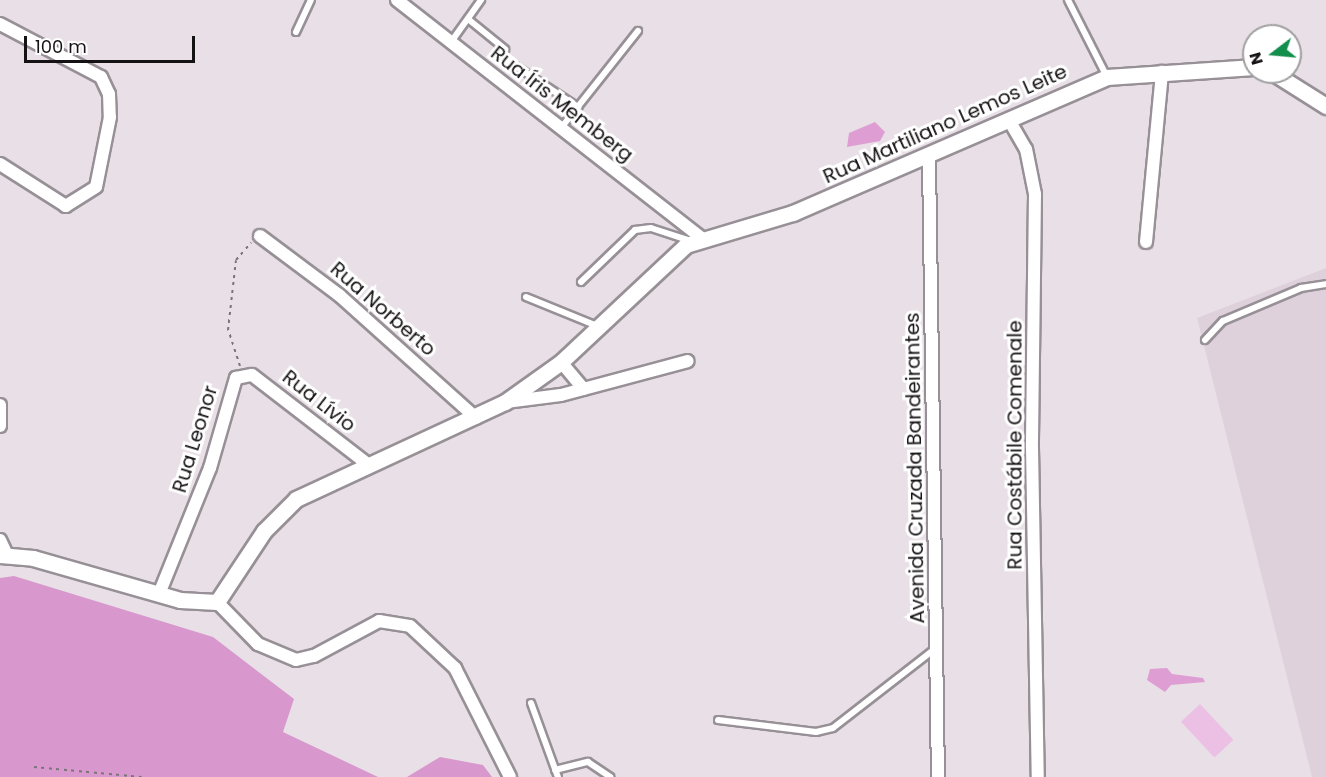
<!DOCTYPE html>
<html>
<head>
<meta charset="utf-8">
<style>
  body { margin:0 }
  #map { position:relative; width:1326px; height:777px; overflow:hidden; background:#e8e0e6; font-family:Poppins,sans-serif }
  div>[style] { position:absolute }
  .built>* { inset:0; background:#dfd1dc }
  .green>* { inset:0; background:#ecbfe4; transform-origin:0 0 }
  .forest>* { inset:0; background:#d898ce }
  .water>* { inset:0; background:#de9ed4 }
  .path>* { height:2px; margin-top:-1px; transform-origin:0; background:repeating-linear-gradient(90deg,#797478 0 3px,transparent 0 7.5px) }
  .roads { filter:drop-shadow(2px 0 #979096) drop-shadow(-2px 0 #979096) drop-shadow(0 2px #979096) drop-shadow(0 -2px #979096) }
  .service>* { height:6px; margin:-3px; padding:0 3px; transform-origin:3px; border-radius:3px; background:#fff }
  .minor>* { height:12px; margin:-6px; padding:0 6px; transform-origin:6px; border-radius:6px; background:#fff }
  .tertiary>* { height:15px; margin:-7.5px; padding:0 7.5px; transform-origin:7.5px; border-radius:7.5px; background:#fff }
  span { translate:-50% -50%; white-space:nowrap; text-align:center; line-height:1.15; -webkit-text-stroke:6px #fff; paint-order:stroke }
  .street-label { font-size:20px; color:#151214 }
  .north { position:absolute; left:1242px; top:24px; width:60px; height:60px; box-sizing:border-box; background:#fff; border:2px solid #a1a0a1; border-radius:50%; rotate:254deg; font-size:16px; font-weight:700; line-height:24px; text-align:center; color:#151214 }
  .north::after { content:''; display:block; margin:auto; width:21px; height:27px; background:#118e4b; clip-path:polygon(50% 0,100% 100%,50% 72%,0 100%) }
  .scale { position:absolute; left:24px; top:36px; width:171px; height:27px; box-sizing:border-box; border:3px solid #151214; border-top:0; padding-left:8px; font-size:18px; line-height:21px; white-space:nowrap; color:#151214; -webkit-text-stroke:4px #fff; paint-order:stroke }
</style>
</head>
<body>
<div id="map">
  <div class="built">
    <div style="clip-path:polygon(1326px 268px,1326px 777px,1312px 777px,1197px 318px)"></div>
  </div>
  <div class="green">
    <div style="left:1200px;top:704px;width:49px;height:26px;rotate:47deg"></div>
  </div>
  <div class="forest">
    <div style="clip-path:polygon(14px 576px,213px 637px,294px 699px,283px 732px,378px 777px,0 777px,0 578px)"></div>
    <div style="clip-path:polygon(440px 757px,483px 765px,492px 777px,407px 777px)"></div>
  </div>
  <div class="water">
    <div style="clip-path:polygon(875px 122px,885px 132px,880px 141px,847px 147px,849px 133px)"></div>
    <div style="clip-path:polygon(1167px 668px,1172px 674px,1203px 678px,1205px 682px,1171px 685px,1165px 692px,1147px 680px,1150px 669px)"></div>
  </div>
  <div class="path">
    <div style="left:240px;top:366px;width:38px;rotate:-108deg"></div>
    <div style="left:228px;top:330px;width:70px;rotate:-83.5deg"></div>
    <div style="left:236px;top:260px;width:23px;rotate:-49deg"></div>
    <div style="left:34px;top:767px;width:108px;rotate:5.3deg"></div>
  </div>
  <div class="roads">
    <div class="service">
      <div style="left:1068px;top:0;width:86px;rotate:63.1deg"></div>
      <div style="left:468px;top:19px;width:48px;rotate:39deg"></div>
      <div style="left:296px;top:32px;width:35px;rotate:-65deg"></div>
      <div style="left:451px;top:42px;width:52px;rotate:-54.5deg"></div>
      <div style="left:514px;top:65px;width:77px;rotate:33.3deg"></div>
      <div style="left:561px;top:128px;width:124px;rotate:-51.6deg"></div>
      <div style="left:581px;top:282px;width:75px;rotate:-43.9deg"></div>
      <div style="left:635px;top:230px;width:16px;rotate:-7deg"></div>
      <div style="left:651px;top:228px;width:40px;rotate:18deg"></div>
      <div style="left:526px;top:297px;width:77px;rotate:22.2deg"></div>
      <div style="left:1205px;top:340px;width:26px;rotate:-47deg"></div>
      <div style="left:1223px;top:321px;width:85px;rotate:-22.9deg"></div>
      <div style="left:1301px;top:288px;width:25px;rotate:-9deg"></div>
      <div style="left:531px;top:703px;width:79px;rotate:70deg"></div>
      <div style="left:718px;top:720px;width:99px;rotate:7deg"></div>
      <div style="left:816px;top:732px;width:17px;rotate:-13deg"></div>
      <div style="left:833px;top:728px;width:129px;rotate:-37.8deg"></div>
      <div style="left:555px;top:770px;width:34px;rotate:-14deg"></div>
      <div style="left:588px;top:762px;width:27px;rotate:34deg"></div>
    </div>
    <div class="minor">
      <div style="left:397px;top:0;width:388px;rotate:38deg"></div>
      <div style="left:0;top:24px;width:114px;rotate:27.7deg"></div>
      <div style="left:101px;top:77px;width:19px;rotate:65deg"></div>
      <div style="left:109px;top:94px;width:23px;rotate:88deg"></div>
      <div style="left:110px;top:117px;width:71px;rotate:101.3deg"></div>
      <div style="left:96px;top:187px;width:36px;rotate:148deg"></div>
      <div style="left:66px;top:206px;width:78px;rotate:-147.5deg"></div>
      <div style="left:1009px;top:120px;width:34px;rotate:60deg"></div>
      <div style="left:1026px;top:149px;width:46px;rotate:78.7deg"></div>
      <div style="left:1035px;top:194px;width:254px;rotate:90.7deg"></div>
      <div style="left:1032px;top:448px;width:329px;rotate:89deg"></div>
      <div style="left:929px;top:159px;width:618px;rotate:89.17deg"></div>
      <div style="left:260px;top:236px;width:99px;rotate:36.8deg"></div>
      <div style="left:339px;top:295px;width:184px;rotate:41.9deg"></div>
      <div style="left:1146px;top:242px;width:171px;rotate:-84.6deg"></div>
      <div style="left:561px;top:362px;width:35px;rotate:50deg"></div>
      <div style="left:506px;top:402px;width:55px;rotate:-7.3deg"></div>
      <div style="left:561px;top:395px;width:131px;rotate:-15deg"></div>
      <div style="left:0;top:405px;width:21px;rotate:90deg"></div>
      <div style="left:0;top:540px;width:17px;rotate:65deg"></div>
      <div style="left:159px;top:594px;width:136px;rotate:-68deg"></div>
      <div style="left:210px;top:468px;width:94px;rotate:-73.9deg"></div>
      <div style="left:236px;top:378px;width:16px;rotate:-11deg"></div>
      <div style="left:252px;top:375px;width:148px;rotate:37.6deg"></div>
      <div style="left:217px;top:602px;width:59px;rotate:45.7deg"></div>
      <div style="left:258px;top:644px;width:41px;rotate:22.8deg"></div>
      <div style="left:296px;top:660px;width:18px;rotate:-13deg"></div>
      <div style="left:314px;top:656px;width:74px;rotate:-28.3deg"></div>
      <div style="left:379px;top:621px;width:31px;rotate:9deg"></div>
      <div style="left:410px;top:626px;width:62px;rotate:43deg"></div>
      <div style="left:455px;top:668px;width:122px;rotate:63.2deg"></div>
    </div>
    <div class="tertiary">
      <div style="left:1272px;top:72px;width:64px;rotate:32.2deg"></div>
      <div style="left:0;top:555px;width:33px;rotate:5deg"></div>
      <div style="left:33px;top:558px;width:153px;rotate:15.9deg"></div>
      <div style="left:180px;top:600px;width:37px;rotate:3deg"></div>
      <div style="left:217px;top:602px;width:85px;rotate:-56.5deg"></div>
      <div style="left:264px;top:531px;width:45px;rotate:-45deg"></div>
      <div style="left:296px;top:499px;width:230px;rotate:-24.9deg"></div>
      <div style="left:505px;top:402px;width:69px;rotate:-35.5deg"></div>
      <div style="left:561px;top:362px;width:171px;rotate:-43.1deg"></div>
      <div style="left:686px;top:245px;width:112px;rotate:-16.7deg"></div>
      <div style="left:793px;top:213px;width:342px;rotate:-23.4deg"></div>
      <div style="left:1107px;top:77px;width:147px;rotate:-3.9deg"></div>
    </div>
  </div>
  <div class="street-label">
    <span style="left:562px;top:104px;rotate:38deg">Rua Íris Memberg</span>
    <span style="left:945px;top:124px;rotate:-24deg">Rua Martiliano Lemos Leite</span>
    <span style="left:383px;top:309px;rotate:41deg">Rua Norberto</span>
    <span style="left:319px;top:401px;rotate:38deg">Rua Lívio</span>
    <span style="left:195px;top:439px;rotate:-73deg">Rua Leonor</span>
    <span style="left:1015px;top:445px;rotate:-90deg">Rua Costábile Comenale</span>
    <span style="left:915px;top:468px;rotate:-91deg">Avenida Cruzada Bandeirantes</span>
  </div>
  <div class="north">N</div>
  <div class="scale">100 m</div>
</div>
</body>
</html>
